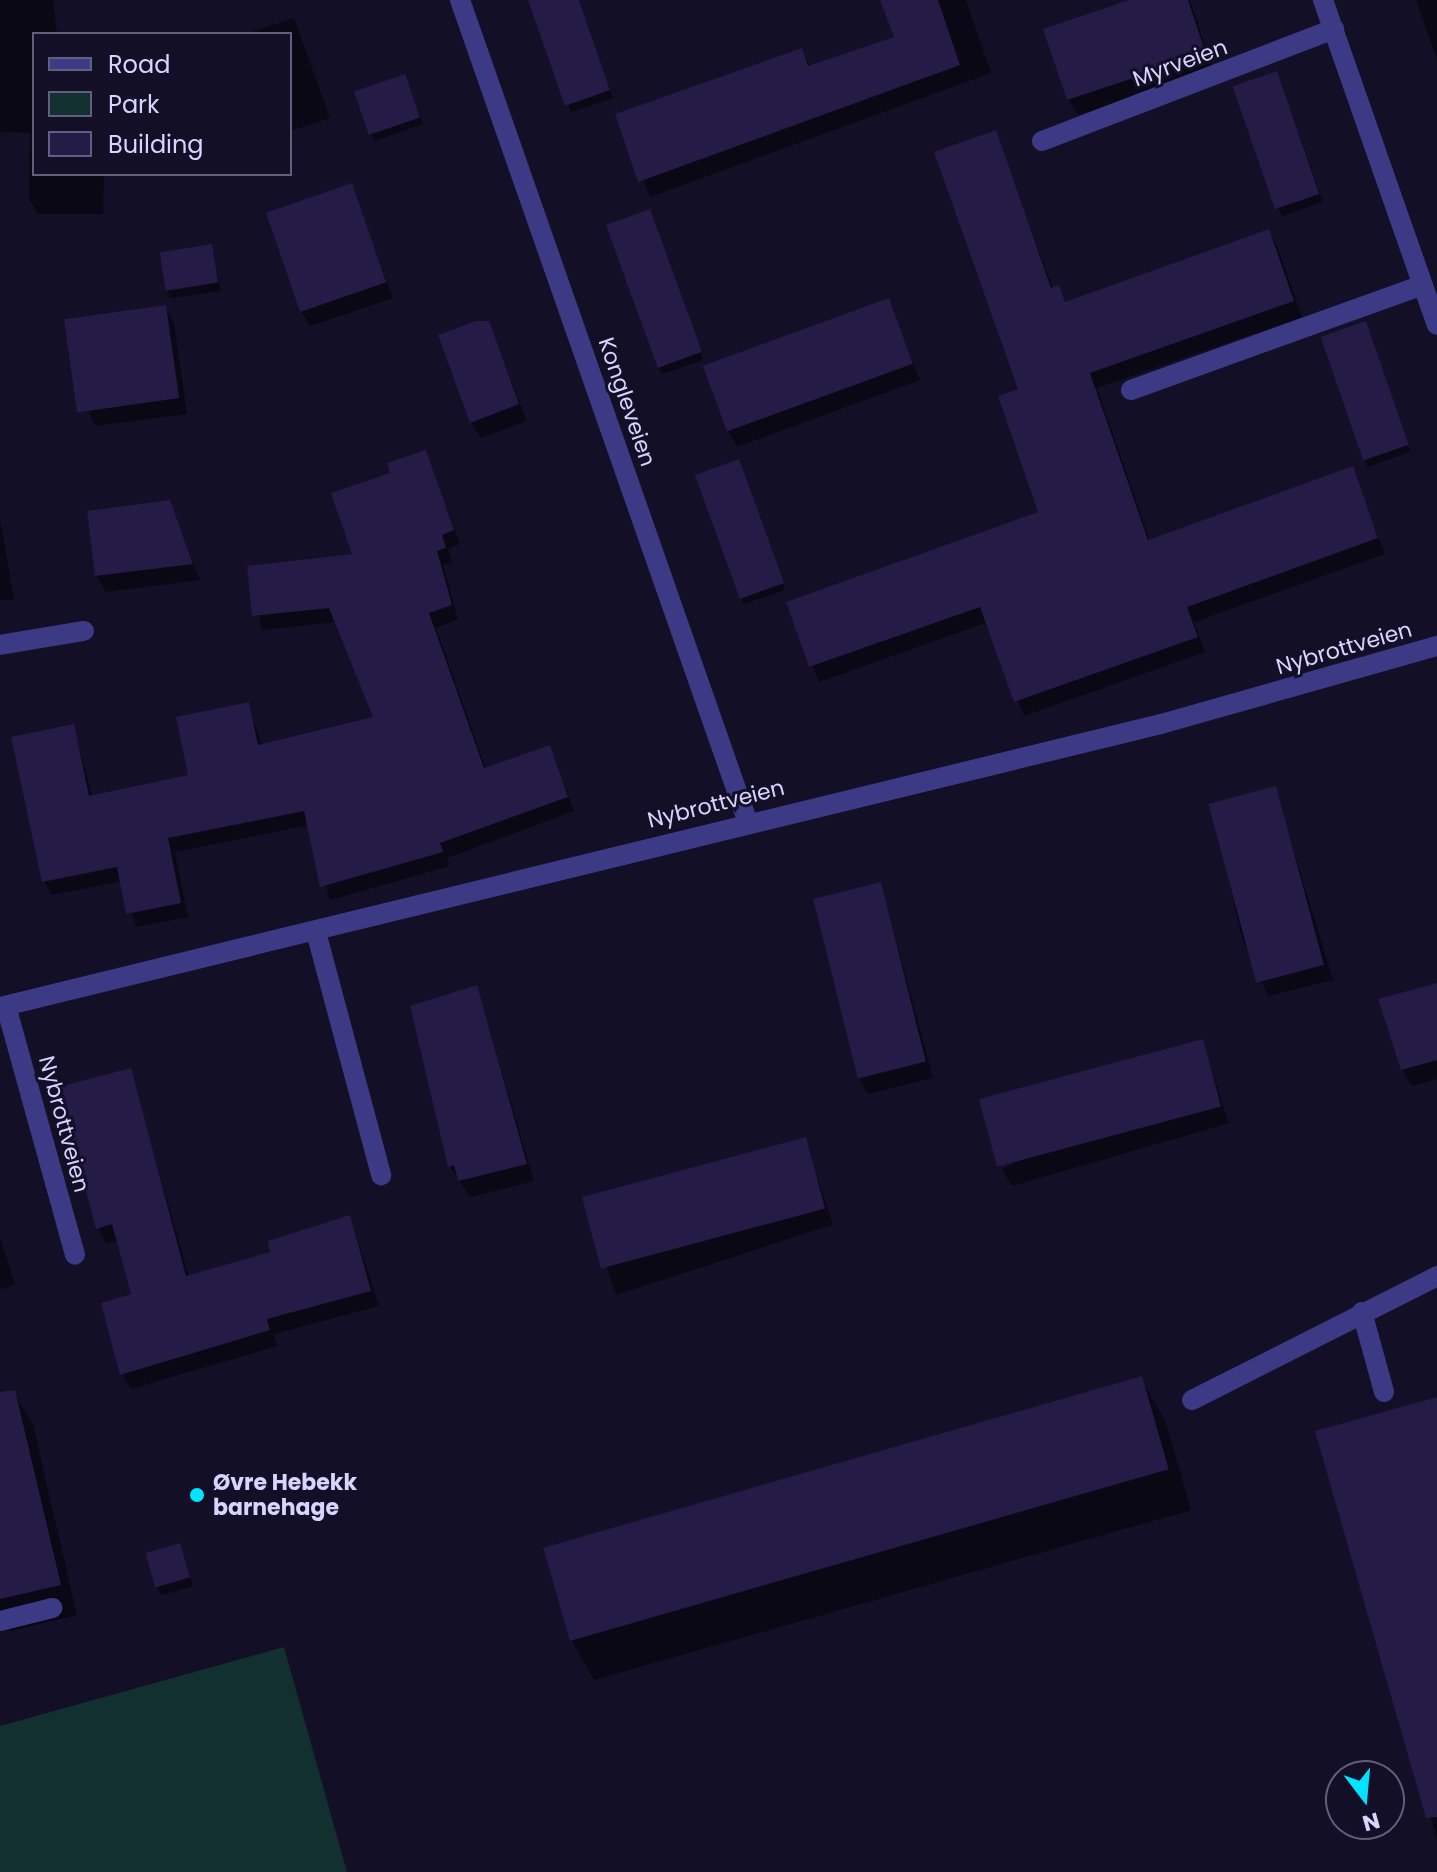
<!DOCTYPE html>
<html>
<head>
<meta charset="utf-8">
<style>
  body { margin:0 }
  #map { position:relative; width:1437px; height:1872px; overflow:hidden; background:#130f26; font-family:Poppins,sans-serif }
  div>[style] { position:absolute }
  .green>* { inset:0; background:#12302f }
  .shadow>* { inset:0; background:#0007; transform-origin:0 0 }
  .building>* { inset:0; background:#241b47; transform-origin:0 0 }
  .lane>* { height:20px; margin:-10px; padding:0 10px; transform-origin:10px; border-radius:10px; background:#3d3a85 }
  .street>* { height:20px; margin:-10px; padding:0 10px; transform-origin:10px; border-radius:10px; background:#3d3a85 }
  .dots>* { width:22px; height:22px; translate:-50% -50%; box-sizing:border-box; border:4px solid #130f26; border-radius:50% }
  span { translate:-50% -50%; white-space:nowrap; text-align:center; line-height:1.15; -webkit-text-stroke:6px #130f26; paint-order:stroke }
  .street-label { font-size:22px; color:#d9d4ff }
  .poi-label { font-size:22px; color:#d9d4ff; font-weight:700 }
  .left { translate:0 -50%; text-align:left }
  .legend { position:absolute; left:32px; top:32px; width:260px; height:144px; box-sizing:border-box; background:#130f26; border:2px solid #625e7d; margin:0; padding:10px 14px; list-style:none; font-size:24px; color:#d9d4ff }
  .legend li { display:flex; align-items:center; gap:16px; height:40px }
  .legend b { width:40px; border:2px solid #625e7d }
  .north { position:absolute; left:1325px; top:1760px; width:80px; height:80px; box-sizing:border-box; background:#130f26; border:2px solid #625e7d; border-radius:50%; rotate:164deg; font-size:22px; font-weight:700; line-height:32px; text-align:center; color:#d9d4ff }
  .north::after { content:''; display:block; margin:auto; width:28px; height:36px; background:#00e5ff; clip-path:polygon(50% 0,100% 100%,50% 72%,0 100%) }
</style>
</head>
<body>
<div id="map">
  <div class="green">
    <div style="clip-path:polygon(284px 1647px,347px 1872px,0 1872px,0 1726px)"></div>
  </div>
  <div class="shadow">
    <div style="clip-path:polygon(0 0,53px 0,57px 34px,34px 34px,34px 174px,104px 174px,103px 214px,38px 214px,29px 199px,30px 133px,0 132px)"></div>
    <div style="clip-path:polygon(530px 0,579px 0,613px 98px,571px 112px)"></div>
    <div style="clip-path:polygon(882px 0,966px 0,991px 73px,650px 197px,617px 115px,801px 50px,811px 67px,895px 39px)"></div>
    <div style="clip-path:polygon(1135px 0,1190px 0,1213px 70px,1078px 115px,1068px 99px)"></div>
    <div style="clip-path:polygon(1416px 0,1437px 0,1437px 60px)"></div>
    <div style="clip-path:polygon(294px 18px,330px 118px,290px 131px,290px 34px,245px 34px)"></div>
    <div style="clip-path:polygon(404px 77px,423px 124px,375px 141px,371px 134px)"></div>
    <div style="clip-path:polygon(1280px 81px,1323px 202px,1282px 216px,1278px 208px)"></div>
    <div style="clip-path:polygon(995px 133px,1053px 289px,1067px 303px,1268px 231px,1277px 246px,1302px 317px,1097px 388px,1150px 541px,1352px 469px,1385px 554px,1194px 622px,1205px 652px,1024px 716px,988px 622px,819px 682px,788px 603px,1040px 513px,1020px 390px)"></div>
    <div style="clip-path:polygon(351px 185px,393px 298px,310px 326px,301px 311px)"></div>
    <div style="clip-path:polygon(649px 212px,703px 360px,662px 374px,658px 367px)"></div>
    <div style="clip-path:polygon(211px 246px,221px 291px,171px 298px,167px 291px)"></div>
    <div style="clip-path:polygon(888px 301px,920px 380px,737px 447px,728px 431px)"></div>
    <div style="clip-path:polygon(165px 307px,174px 323px,187px 414px,95px 426px,72px 370px,66px 322px)"></div>
    <div style="clip-path:polygon(488px 323px,527px 421px,481px 438px,471px 422px)"></div>
    <div style="left:1369px;top:331px;width:128px;height:46px;rotate:71deg"></div>
    <div style="clip-path:polygon(425px 453px,460px 544px,448px 549px,452px 562px,443px 565px,458px 619px,436px 628px,486px 769px,549px 747px,574px 811px,447px 858px,449px 866px,330px 900px,309px 825px,175px 852px,188px 917px,136px 927px,122px 881px,52px 895px,44px 882px,73px 726px,93px 798px,191px 777px,248px 704px,262px 746px,375px 718px,337px 622px,262px 630px,249px 567px,355px 556px,393px 474px)"></div>
    <div style="clip-path:polygon(738px 461px,785px 590px,744px 604px,740px 597px)"></div>
    <div style="clip-path:polygon(169px 502px,200px 580px,106px 592px,96px 575px)"></div>
    <div style="clip-path:polygon(0 519px,14px 599px,0 601px)"></div>
    <div style="clip-path:polygon(1275px 789px,1333px 980px,1268px 996px,1242px 938px,1212px 807px)"></div>
    <div style="clip-path:polygon(881px 884px,933px 1078px,868px 1094px,859px 1078px)"></div>
    <div style="clip-path:polygon(1437px 985px,1437px 1079px,1412px 1086px,1402px 1069px)"></div>
    <div style="clip-path:polygon(477px 988px,534px 1181px,470px 1197px,450px 1166px)"></div>
    <div style="clip-path:polygon(1202px 1041px,1229px 1123px,1012px 1186px,1002px 1170px)"></div>
    <div style="clip-path:polygon(130px 1071px,189px 1277px,273px 1253px,350px 1217px,379px 1306px,274px 1334px,277px 1346px,131px 1389px,122px 1374px,134px 1296px,119px 1240px,106px 1243px,98px 1228px)"></div>
    <div style="left:805px;top:1139px;width:90px;height:228px;rotate:72deg"></div>
    <div style="clip-path:polygon(0 1237px,15px 1285px,0 1289px)"></div>
    <div style="clip-path:polygon(1141px 1379px,1165px 1420px,1191px 1510px,594px 1680px,571px 1639px)"></div>
    <div style="clip-path:polygon(15px 1395px,33px 1425px,77px 1615px,11px 1631px,0 1616px,0 1398px)"></div>
    <div style="clip-path:polygon(1437px 1399px,1437px 1839px,1318px 1432px)"></div>
    <div style="clip-path:polygon(179px 1546px,193px 1586px,161px 1595px,157px 1587px)"></div>
  </div>
  <div class="building">
    <div style="clip-path:polygon(528px 0,579px 0,610px 90px,565px 106px)"></div>
    <div style="clip-path:polygon(880px 0,938px 0,960px 65px,638px 182px,615px 114px,802px 48px,808px 66px,894px 37px)"></div>
    <div style="clip-path:polygon(1129px 0,1188px 0,1206px 54px,1067px 100px,1043px 29px)"></div>
    <div style="left:1277px;top:71px;width:130px;height:47px;rotate:71deg"></div>
    <div style="left:405px;top:74px;width:46px;height:54px;rotate:71deg"></div>
    <div style="clip-path:polygon(996px 130px,1051px 288px,1059px 285px,1065px 302px,1269px 229px,1294px 301px,1090px 373px,1148px 540px,1353px 466px,1378px 538px,1187px 607px,1198px 637px,1014px 702px,980px 607px,809px 667px,786px 602px,1038px 512px,998px 396px,1018px 389px,934px 152px)"></div>
    <div style="left:352px;top:183px;width:105px;height:91px;rotate:71deg"></div>
    <div style="left:650px;top:209px;width:152px;height:47px;rotate:70deg"></div>
    <div style="left:212px;top:244px;width:39px;height:53px;rotate:81deg"></div>
    <div style="left:889px;top:298px;width:70px;height:198px;rotate:70deg"></div>
    <div style="left:166px;top:305px;width:94px;height:103px;rotate:82deg"></div>
    <div style="clip-path:polygon(476px 321px,489px 321px,519px 404px,470px 423px,438px 335px)"></div>
    <div style="left:1366px;top:321px;width:131px;height:48px;rotate:71deg"></div>
    <div style="clip-path:polygon(426px 450px,454px 530px,442px 535px,446px 548px,437px 551px,452px 605px,429px 613px,484px 768px,550px 745px,568px 797px,440px 843px,443px 852px,320px 887px,304px 811px,168px 838px,181px 903px,126px 914px,117px 867px,42px 882px,11px 737px,74px 724px,89px 796px,188px 775px,176px 717px,249px 702px,258px 745px,373px 717px,329px 608px,252px 616px,247px 566px,352px 554px,331px 493px,390px 473px,387px 463px)"></div>
    <div style="left:739px;top:459px;width:132px;height:47px;rotate:70deg"></div>
    <div style="clip-path:polygon(170px 500px,193px 564px,95px 576px,87px 511px)"></div>
    <div style="left:1276px;top:786px;width:185px;height:70px;rotate:75deg"></div>
    <div style="left:881px;top:882px;width:185px;height:70px;rotate:76deg"></div>
    <div style="clip-path:polygon(1437px 983px,1437px 1060px,1401px 1070px,1378px 999px)"></div>
    <div style="clip-path:polygon(477px 985px,527px 1164px,458px 1181px,454px 1165px,448px 1167px,410px 1006px)"></div>
    <div style="left:1203px;top:1039px;width:70px;height:232px;rotate:75deg"></div>
    <div style="clip-path:polygon(131px 1068px,186px 1276px,270px 1252px,268px 1241px,350px 1215px,371px 1291px,267px 1319px,270px 1330px,120px 1375px,101px 1303px,131px 1294px,112px 1224px,96px 1229px,58px 1087px)"></div>
    <div style="left:806px;top:1137px;width:74px;height:232px;rotate:75deg"></div>
    <div style="left:1142px;top:1376px;width:97px;height:623px;rotate:74deg"></div>
    <div style="clip-path:polygon(15px 1390px,61px 1585px,0 1599px,0 1392px)"></div>
    <div style="clip-path:polygon(1437px 1397px,1437px 1817px,1426px 1818px,1315px 1431px)"></div>
    <div style="left:180px;top:1543px;width:36px;height:36px;rotate:74deg"></div>
  </div>
  <div class="lane">
    <div style="left:1042px;top:141px;width:313px;rotate:-21deg"></div>
    <div style="left:1131px;top:390px;width:310px;rotate:-19.8deg"></div>
    <div style="left:0;top:645px;width:85px;rotate:-9.5deg"></div>
    <div style="left:316px;top:932px;width:252px;rotate:75deg"></div>
    <div style="left:6px;top:1006px;width:258px;rotate:74.5deg"></div>
    <div style="left:1362px;top:1312px;width:83px;rotate:74.6deg"></div>
    <div style="left:1192px;top:1400px;width:275px;rotate:-26.8deg"></div>
    <div style="left:0;top:1621px;width:54px;rotate:-14deg"></div>
  </div>
  <div class="street">
    <div style="left:460px;top:0;width:869px;rotate:70.71deg"></div>
    <div style="left:1323px;top:0;width:344px;rotate:70.7deg"></div>
    <div style="left:0;top:1007px;width:1195px;rotate:-13.7deg"></div>
    <div style="left:1161px;top:724px;width:287px;rotate:-15.8deg"></div>
  </div>
  <div class="dots">
    <div style="left:197px;top:1495px;background:#00e5ff"></div>
  </div>
  <div class="street-label">
    <span style="left:1180px;top:63px;rotate:-20deg">Myrveien</span>
    <span style="left:627px;top:402px;rotate:71deg">Kongleveien</span>
    <span style="left:1344px;top:648px;rotate:-16deg">Nybrottveien</span>
    <span style="left:716px;top:804px;rotate:-14deg">Nybrottveien</span>
    <span style="left:64px;top:1124px;rotate:75deg">Nybrottveien</span>
  </div>
  <div class="poi-label">
    <span class="left" style="left:213px;top:1495px">Øvre Hebekk<br>barnehage</span>
  </div>
  <ul class="legend">
  <li><b style="height:10px;background:#3d3a85"></b>Road</li>
  <li><b style="height:22px;background:#12302f"></b>Park</li>
  <li><b style="height:22px;background:#241b47"></b>Building</li>
  </ul>
  <div class="north">N</div>
</div>
</body>
</html>
